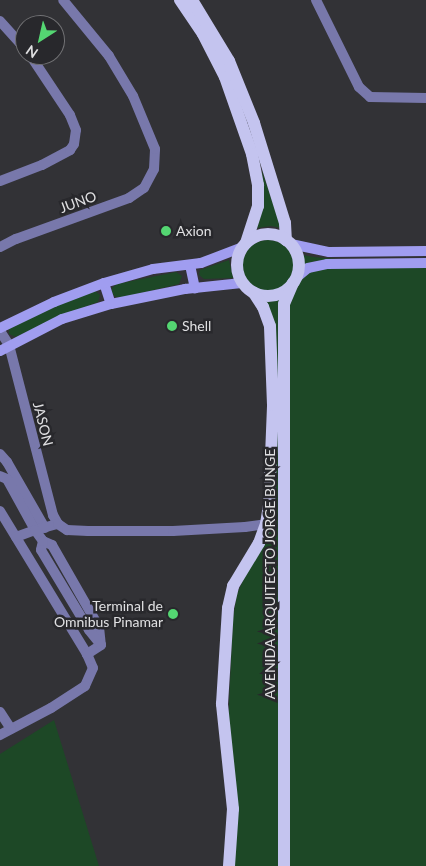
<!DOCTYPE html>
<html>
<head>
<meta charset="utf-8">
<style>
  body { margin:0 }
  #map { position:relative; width:426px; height:866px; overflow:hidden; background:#323236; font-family:Lato,sans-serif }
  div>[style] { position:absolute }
  .green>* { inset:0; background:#1d4826 }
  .round { border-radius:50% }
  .minor>* { height:10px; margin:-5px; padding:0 5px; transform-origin:5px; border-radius:5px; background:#7878ab }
  .secondary>* { height:10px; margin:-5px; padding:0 5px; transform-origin:5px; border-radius:5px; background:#a09df0 }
  .primary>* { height:12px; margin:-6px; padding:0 6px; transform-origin:6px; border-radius:6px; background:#c4c4ef }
  .primary>.ring { margin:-6px; padding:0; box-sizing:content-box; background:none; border:12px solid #c4c4ef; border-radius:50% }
  .dots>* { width:14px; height:14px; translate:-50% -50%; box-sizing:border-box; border:2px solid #28282c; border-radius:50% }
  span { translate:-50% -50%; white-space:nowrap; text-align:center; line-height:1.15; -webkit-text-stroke:5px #28282c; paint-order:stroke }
  .street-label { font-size:14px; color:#e0e0e2 }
  .poi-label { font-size:14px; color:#e0e0e2 }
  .left { translate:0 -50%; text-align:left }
  .right { translate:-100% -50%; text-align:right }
  .north { position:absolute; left:15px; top:15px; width:50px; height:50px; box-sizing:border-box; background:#28282c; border:1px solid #727275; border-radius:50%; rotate:215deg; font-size:14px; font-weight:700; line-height:20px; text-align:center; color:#e0e0e2 }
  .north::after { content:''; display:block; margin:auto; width:18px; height:22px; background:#54d672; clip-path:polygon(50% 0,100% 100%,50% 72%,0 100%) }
</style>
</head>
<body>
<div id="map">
  <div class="green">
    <div style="clip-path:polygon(262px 171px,281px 228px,271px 226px,257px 228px,264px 205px)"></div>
    <div class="round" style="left:242px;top:240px;width:52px;height:52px"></div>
    <div style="clip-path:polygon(303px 255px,314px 257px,337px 259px,315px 261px,304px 265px)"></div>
    <div style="clip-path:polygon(229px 260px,233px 278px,204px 279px,199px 275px,200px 270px)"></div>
    <div style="clip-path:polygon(426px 263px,426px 866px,284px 866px,284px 304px,308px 268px)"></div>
    <div style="clip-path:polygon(176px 272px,182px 276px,179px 284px,120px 298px,114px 296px,112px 292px,112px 288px,117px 284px)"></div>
    <div style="clip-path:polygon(95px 291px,100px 295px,98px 302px,55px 318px,16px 337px,9px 334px,9px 328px,51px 307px)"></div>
    <div style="clip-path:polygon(282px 297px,278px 866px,235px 866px,228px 726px,233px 618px,237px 594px,246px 574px,262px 548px,277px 374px,262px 299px,271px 300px)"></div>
    <div style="clip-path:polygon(54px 720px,99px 866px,0 866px,0 754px)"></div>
  </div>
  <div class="minor">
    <div style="left:316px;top:0;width:97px;rotate:63.7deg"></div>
    <div style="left:359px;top:87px;width:15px;rotate:42deg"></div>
    <div style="left:370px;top:97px;width:56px;rotate:1deg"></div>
    <div style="left:0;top:21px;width:38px;rotate:48deg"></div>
    <div style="left:0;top:181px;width:45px;rotate:-20.9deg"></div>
    <div style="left:42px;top:165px;width:32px;rotate:-28deg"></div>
    <div style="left:70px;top:150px;width:7px;rotate:-56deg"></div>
    <div style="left:74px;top:144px;width:14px;rotate:-82deg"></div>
    <div style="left:76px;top:130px;width:16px;rotate:-112deg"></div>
    <div style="left:70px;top:115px;width:72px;rotate:-123.7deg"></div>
    <div style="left:0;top:247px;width:18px;rotate:-27deg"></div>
    <div style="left:16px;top:239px;width:120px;rotate:-19.9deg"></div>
    <div style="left:129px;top:198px;width:18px;rotate:-34deg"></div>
    <div style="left:144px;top:188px;width:21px;rotate:-62deg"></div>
    <div style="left:154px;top:169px;width:20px;rotate:-87deg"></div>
    <div style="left:155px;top:149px;width:57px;rotate:-112.5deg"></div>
    <div style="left:133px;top:96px;width:47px;rotate:-121deg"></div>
    <div style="left:109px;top:56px;width:72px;rotate:-129.4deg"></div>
    <div style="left:0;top:331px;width:17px;rotate:57deg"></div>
    <div style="left:9px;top:345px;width:176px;rotate:75.5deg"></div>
    <div style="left:53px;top:515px;width:10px;rotate:61deg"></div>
    <div style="left:0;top:454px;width:11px;rotate:49deg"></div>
    <div style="left:7px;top:462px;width:76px;rotate:60.1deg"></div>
    <div style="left:0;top:476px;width:8px;rotate:23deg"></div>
    <div style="left:7px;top:479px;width:58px;rotate:61.2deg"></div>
    <div style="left:35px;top:530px;width:24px;rotate:-15deg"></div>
    <div style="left:58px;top:524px;width:11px;rotate:34deg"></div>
    <div style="left:67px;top:530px;width:21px;rotate:3deg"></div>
    <div style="left:88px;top:531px;width:85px"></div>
    <div style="left:173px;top:531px;width:72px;rotate:-3.2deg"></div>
    <div style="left:245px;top:527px;width:21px;rotate:-8deg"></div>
    <div style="left:0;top:511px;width:167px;rotate:58.7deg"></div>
    <div style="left:87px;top:654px;width:15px;rotate:67deg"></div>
    <div style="left:93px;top:668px;width:20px;rotate:114deg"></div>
    <div style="left:85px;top:686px;width:40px;rotate:147.1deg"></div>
    <div style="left:51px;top:708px;width:58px;rotate:152.1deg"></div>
    <div style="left:16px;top:537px;width:20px;rotate:-20deg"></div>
    <div style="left:35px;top:530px;width:14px;rotate:54deg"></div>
    <div style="left:43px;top:541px;width:10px;rotate:24deg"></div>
    <div style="left:52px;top:545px;width:95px;rotate:60.2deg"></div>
    <div style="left:99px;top:627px;width:18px;rotate:84deg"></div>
    <div style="left:101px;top:645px;width:17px;rotate:147deg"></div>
    <div style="left:43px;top:541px;width:9px;rotate:103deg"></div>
    <div style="left:41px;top:550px;width:93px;rotate:59deg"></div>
    <div style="left:89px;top:630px;width:19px;rotate:51deg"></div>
    <div style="left:0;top:712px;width:20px;rotate:57deg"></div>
  </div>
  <div class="secondary">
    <div style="left:291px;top:244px;width:39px;rotate:12deg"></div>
    <div style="left:329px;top:252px;width:97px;rotate:-0.6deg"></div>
    <div style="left:190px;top:265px;width:24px;rotate:78deg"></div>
    <div style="left:297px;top:277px;width:14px;rotate:-39deg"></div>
    <div style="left:308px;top:268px;width:19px;rotate:-12deg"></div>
    <div style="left:327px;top:264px;width:99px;rotate:-0.6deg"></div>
    <div style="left:104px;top:283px;width:22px;rotate:72deg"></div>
    <div style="left:0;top:328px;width:60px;rotate:-25.7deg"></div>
    <div style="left:54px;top:302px;width:53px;rotate:-20.8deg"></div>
    <div style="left:104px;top:283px;width:51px;rotate:-15.9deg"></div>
    <div style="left:153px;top:269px;width:48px;rotate:-7.1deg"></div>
    <div style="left:201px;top:263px;width:45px;rotate:-20.9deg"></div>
    <div style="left:0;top:351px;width:70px;rotate:-27.3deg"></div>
    <div style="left:62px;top:319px;width:51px;rotate:-17deg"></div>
    <div style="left:111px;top:304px;width:76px;rotate:-11.5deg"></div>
    <div style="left:185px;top:289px;width:57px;rotate:-6deg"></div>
  </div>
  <div class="primary">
    <div style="left:180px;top:0;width:41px;rotate:55.9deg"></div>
    <div style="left:203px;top:34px;width:48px;rotate:62.9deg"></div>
    <div style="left:225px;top:77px;width:82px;rotate:70.7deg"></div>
    <div style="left:252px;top:154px;width:32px;rotate:79deg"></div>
    <div style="left:258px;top:185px;width:21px;rotate:90deg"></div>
    <div style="left:258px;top:206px;width:39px;rotate:108deg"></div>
    <div style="left:192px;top:0;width:71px;rotate:58.8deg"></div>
    <div style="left:229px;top:61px;width:67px;rotate:68deg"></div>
    <div style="left:254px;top:123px;width:105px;rotate:72.8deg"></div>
    <div style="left:285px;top:223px;width:17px;rotate:87deg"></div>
    <div class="ring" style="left:237px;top:234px;width:50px;height:50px"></div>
    <div style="left:229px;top:866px;width:57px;rotate:-86deg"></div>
    <div style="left:233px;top:809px;width:106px;rotate:-96deg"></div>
    <div style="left:222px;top:704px;width:96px;rotate:-86.4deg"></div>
    <div style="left:228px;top:608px;width:23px;rotate:-77deg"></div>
    <div style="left:233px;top:586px;width:50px;rotate:-58.8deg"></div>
    <div style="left:259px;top:543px;width:20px;rotate:-70deg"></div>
    <div style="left:266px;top:524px;width:18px;rotate:-81deg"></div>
    <div style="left:269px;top:506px;width:101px;rotate:-87.7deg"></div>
    <div style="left:273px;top:405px;width:79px;rotate:-92.2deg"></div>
    <div style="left:270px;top:326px;width:20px;rotate:-110deg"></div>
    <div style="left:263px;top:307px;width:17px;rotate:-123deg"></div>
    <div style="left:284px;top:866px;width:562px;rotate:-90deg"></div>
    <div style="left:284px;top:304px;width:23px;rotate:-67deg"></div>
  </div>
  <div class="dots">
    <div style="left:166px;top:231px;background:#54d672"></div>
    <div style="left:172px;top:326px;background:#54d672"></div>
    <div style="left:173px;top:614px;background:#54d672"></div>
  </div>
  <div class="street-label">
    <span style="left:78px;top:202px;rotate:-20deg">JUNO</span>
    <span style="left:43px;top:424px;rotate:76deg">JASON</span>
    <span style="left:270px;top:574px;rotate:-90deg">AVENIDA ARQUITECTO JORGE BUNGE</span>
  </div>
  <div class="poi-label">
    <span class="left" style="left:176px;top:231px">Axion</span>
    <span class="left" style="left:182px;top:326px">Shell</span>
    <span class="right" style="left:163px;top:614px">Terminal de<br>Omnibus Pinamar</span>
  </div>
  <div class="north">N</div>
</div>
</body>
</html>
